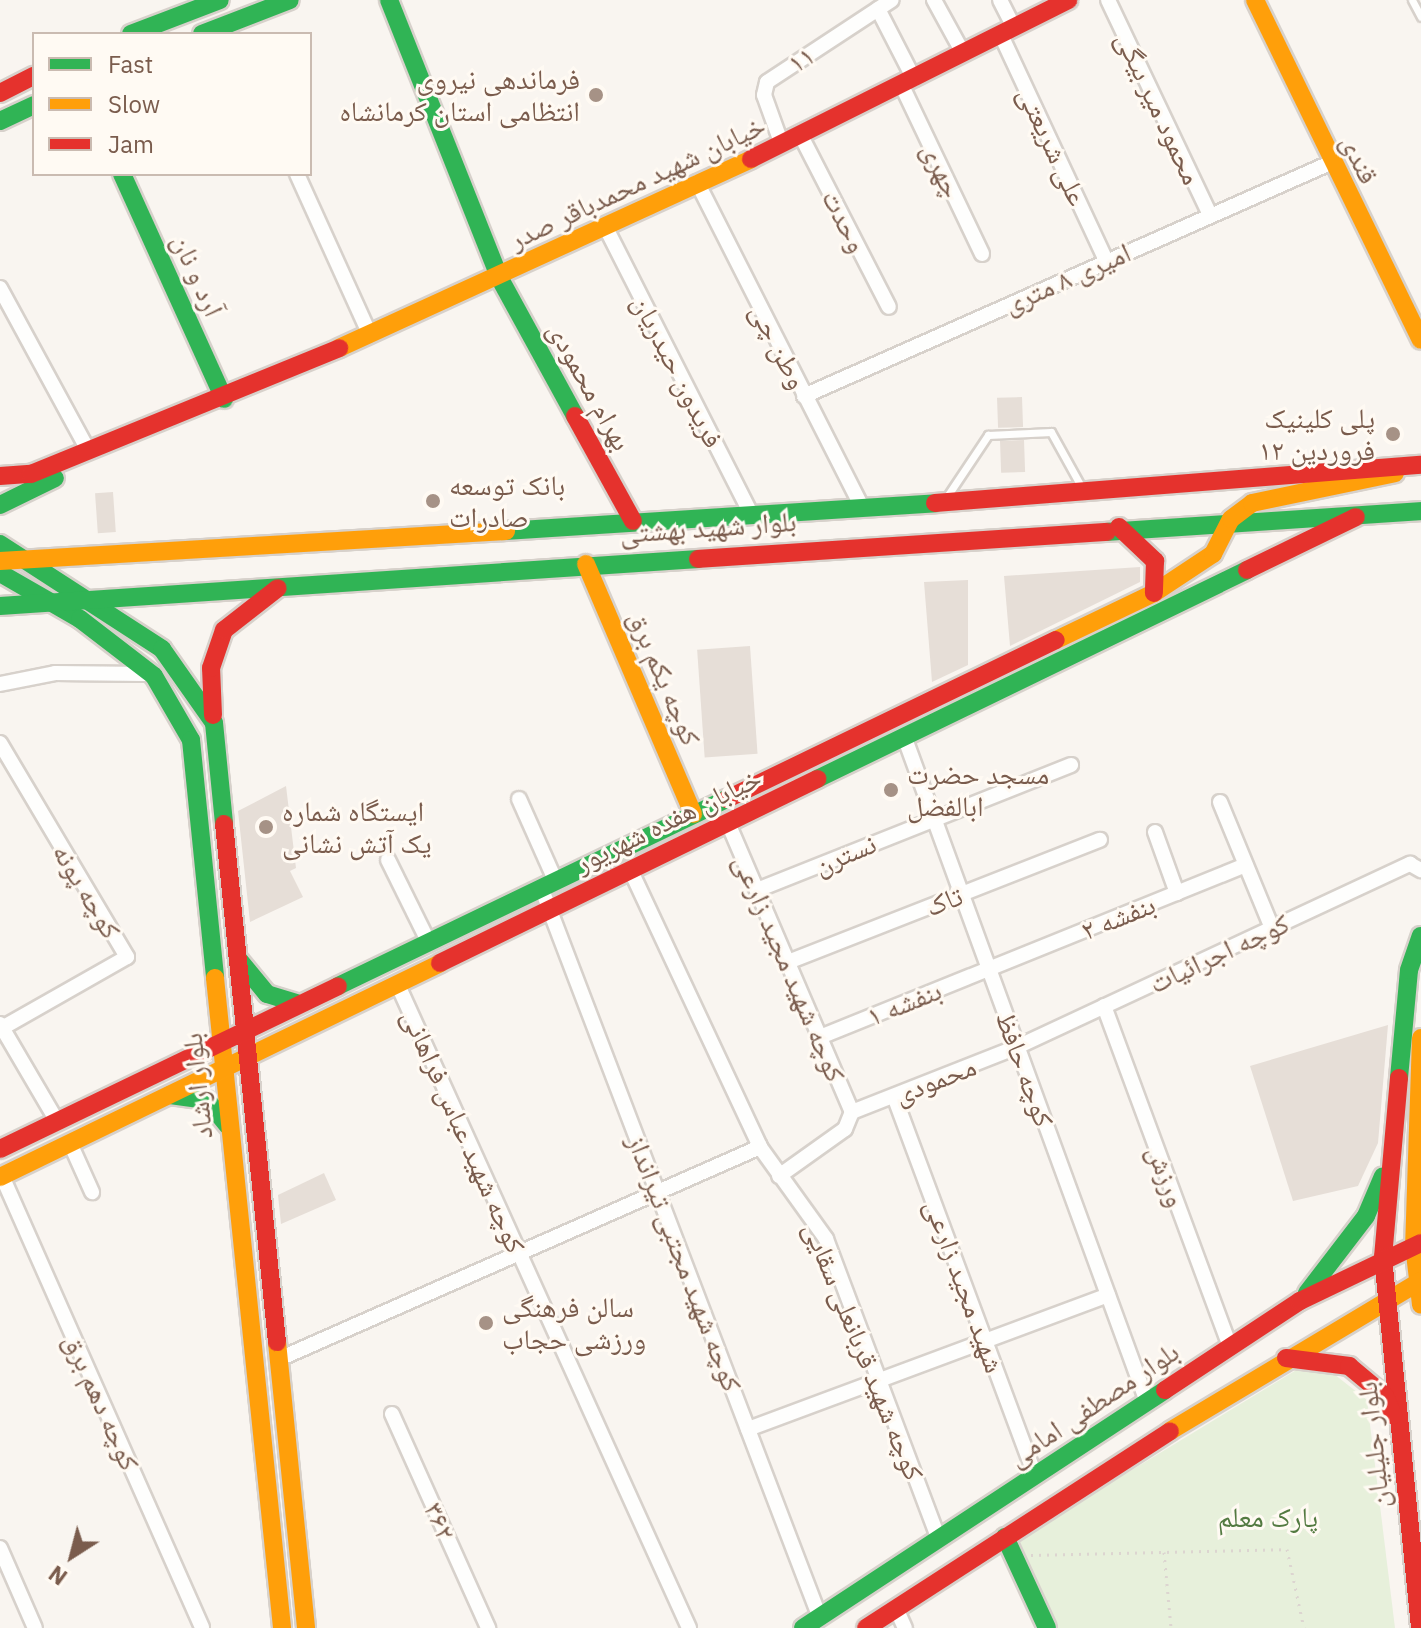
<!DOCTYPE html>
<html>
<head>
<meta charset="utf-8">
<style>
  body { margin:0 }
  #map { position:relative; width:1421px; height:1628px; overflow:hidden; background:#f9f5f0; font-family:"IBM Plex Sans","Noto Naskh Arabic",sans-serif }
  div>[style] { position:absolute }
  .green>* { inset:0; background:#e7f0db }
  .building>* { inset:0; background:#e6ded7; transform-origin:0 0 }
  .path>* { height:3px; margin-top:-1.5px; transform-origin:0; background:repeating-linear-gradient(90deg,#dcd5d0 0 2px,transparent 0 8px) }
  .roads { filter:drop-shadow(2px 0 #d7d1cb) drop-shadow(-2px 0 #d7d1cb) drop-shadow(0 2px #d7d1cb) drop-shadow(0 -2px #d7d1cb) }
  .lane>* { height:7px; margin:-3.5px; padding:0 3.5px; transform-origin:3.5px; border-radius:3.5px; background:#fefefd }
  .street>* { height:14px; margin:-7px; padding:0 7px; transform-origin:7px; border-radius:7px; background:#fefefd }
  .fast>* { height:18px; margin:-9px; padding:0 9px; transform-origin:9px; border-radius:9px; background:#30b455 }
  .slow>* { height:18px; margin:-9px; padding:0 9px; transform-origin:9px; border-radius:9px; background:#ff9f0a }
  .jam>* { height:18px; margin:-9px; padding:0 9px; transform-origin:9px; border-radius:9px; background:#e5322d }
  .dots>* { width:22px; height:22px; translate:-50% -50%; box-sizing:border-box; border:4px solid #fffaf3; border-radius:50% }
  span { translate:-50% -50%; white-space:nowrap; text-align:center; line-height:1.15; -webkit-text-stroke:6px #fffaf3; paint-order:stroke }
  .street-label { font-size:28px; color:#7a5c4d }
  .poi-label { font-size:28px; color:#7a5c4d }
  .right { translate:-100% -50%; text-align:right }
  .left { translate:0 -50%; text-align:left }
  .park-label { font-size:28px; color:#537a41 }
  .legend { position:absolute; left:32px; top:32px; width:280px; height:144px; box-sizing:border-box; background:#fffaf3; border:2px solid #cabbb1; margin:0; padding:10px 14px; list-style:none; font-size:24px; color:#7a5c4d }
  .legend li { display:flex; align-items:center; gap:16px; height:40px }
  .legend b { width:40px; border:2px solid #cabbb1 }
  .north { position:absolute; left:32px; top:1516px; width:80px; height:80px; -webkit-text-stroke:6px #fffaf3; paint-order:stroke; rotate:216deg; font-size:22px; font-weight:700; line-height:32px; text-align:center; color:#7a5c4d }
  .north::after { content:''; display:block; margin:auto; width:28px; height:36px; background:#7a5c4d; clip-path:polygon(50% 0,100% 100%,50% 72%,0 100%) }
</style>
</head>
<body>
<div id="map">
  <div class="green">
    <div style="clip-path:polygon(1298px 1369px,1334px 1374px,1367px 1400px,1395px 1628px,1058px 1628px,1017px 1540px)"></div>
  </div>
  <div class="building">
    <div style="left:1022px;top:397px;width:30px;height:25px;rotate:88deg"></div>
    <div style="left:1024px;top:440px;width:32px;height:24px;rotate:88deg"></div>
    <div style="left:113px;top:492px;width:40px;height:18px;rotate:86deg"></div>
    <div style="clip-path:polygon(1140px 567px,1140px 582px,1010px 646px,1004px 576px)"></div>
    <div style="clip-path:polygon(968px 580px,968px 665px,932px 682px,924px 582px)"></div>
    <div style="left:750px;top:646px;width:108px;height:53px;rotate:86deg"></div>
    <div style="clip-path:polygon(286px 786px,296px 868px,290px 871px,303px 897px,250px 922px,238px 811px)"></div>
    <div style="clip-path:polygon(1388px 1025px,1378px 1143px,1358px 1186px,1293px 1201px,1250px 1066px)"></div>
    <div style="clip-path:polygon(324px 1173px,336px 1200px,281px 1224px,278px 1195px)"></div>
  </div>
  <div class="path">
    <div style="left:1164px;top:1552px;width:76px;rotate:84.7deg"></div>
    <div style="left:1031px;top:1555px;width:256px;rotate:-1.3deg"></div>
    <div style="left:1287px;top:1549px;width:81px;rotate:77.9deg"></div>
  </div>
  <div class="roads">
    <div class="lane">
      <div style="left:1412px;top:0;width:19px;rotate:62deg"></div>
      <div style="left:946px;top:498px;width:76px;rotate:-56.3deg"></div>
      <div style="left:988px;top:435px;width:63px;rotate:-2.7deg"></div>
      <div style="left:1051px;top:432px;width:64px;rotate:61deg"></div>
    </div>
    <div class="street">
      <div style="left:934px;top:0;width:60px;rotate:61.3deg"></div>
      <div style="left:1000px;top:0;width:29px;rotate:63deg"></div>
      <div style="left:1108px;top:0;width:238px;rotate:64.6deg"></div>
      <div style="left:878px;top:9px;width:79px;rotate:62.8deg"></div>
      <div style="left:1000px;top:33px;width:251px;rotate:65deg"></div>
      <div style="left:902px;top:86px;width:186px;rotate:64.5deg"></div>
      <div style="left:801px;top:136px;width:192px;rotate:62.8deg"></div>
      <div style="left:782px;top:145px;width:53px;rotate:-109.8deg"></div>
      <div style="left:764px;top:95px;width:13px;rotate:-77deg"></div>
      <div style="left:767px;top:82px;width:149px;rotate:-33.3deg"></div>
      <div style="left:297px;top:174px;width:175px;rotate:65.6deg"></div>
      <div style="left:697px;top:182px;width:367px;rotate:63.1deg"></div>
      <div style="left:606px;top:228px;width:321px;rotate:63.1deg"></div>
      <div style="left:0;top:288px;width:184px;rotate:61.5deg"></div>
      <div style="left:804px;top:396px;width:575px;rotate:-23.89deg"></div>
      <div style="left:0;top:684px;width:56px;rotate:-11.3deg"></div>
      <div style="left:55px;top:673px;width:91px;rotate:0.6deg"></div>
      <div style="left:904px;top:736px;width:709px;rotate:69.95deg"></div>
      <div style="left:0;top:743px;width:249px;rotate:59.3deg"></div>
      <div style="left:127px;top:957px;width:144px;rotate:150.4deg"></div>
      <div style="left:519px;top:799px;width:89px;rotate:66deg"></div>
      <div style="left:1220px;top:802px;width:136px;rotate:67.6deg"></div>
      <div style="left:728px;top:823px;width:314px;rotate:66.8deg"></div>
      <div style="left:1155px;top:832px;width:65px;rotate:70.2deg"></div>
      <div style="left:388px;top:860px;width:90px;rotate:63.7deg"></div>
      <div style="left:630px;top:869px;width:307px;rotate:64.9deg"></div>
      <div style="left:760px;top:1147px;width:113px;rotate:54.3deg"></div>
      <div style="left:826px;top:1239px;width:321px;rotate:69.4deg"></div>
      <div style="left:541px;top:887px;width:782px;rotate:69.11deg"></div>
      <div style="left:757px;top:890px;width:338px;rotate:-21.7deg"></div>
      <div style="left:788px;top:962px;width:335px;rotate:-21.4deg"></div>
      <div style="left:397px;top:983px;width:708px;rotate:65.64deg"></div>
      <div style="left:1104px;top:1006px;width:364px;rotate:69.7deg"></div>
      <div style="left:0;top:1024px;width:113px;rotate:59.6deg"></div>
      <div style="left:820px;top:1037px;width:459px;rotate:-22deg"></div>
      <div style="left:894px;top:1096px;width:405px;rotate:69.6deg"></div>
      <div style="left:852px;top:1112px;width:177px;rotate:-21.5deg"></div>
      <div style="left:1017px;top:1047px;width:434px;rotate:-25deg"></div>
      <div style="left:1410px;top:864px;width:13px;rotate:29deg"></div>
      <div style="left:70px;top:1143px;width:54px;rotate:65.8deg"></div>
      <div style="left:2px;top:1176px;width:494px;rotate:66.1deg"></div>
      <div style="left:779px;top:1176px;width:81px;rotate:-35.5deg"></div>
      <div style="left:845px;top:1129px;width:18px;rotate:-68deg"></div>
      <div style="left:279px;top:1359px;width:526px;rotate:-23.79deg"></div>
      <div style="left:392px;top:1414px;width:235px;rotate:65.8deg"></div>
      <div style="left:748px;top:1429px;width:384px;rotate:-20.4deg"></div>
      <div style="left:0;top:1548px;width:87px;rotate:66.4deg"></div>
      <div style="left:896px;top:1608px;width:22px;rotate:66deg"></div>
    </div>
    <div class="fast">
      <div style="left:389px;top:0;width:298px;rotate:68.3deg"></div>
      <div style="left:499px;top:277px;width:158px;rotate:61.3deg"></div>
      <div style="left:131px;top:34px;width:95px;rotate:-20.9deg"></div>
      <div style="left:202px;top:34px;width:94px;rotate:-21.1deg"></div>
      <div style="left:0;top:121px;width:38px;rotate:-25deg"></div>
      <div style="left:122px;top:174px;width:247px;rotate:65.6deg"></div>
      <div style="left:0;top:505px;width:61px;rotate:-26.1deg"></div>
      <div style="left:506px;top:531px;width:430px;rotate:-3.7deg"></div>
      <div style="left:1107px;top:532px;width:315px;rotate:-3.8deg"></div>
      <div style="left:0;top:544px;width:193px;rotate:32.9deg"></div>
      <div style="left:162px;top:649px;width:90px;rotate:54.9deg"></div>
      <div style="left:214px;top:723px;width:101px;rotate:84.3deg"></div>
      <div style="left:0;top:573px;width:92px;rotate:29.9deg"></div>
      <div style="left:80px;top:619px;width:93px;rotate:37.6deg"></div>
      <div style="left:154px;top:676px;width:74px;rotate:60deg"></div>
      <div style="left:191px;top:740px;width:239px;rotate:84.2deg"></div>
      <div style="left:0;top:606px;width:700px;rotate:-3.85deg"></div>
      <div style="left:817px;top:779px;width:478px;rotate:-25.9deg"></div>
      <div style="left:239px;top:960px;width:44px;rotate:50.5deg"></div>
      <div style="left:267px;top:994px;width:31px;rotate:17deg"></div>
      <div style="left:338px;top:986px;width:432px;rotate:-25.7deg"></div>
      <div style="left:1399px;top:1078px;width:108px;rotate:-84.7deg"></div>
      <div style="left:1409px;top:970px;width:36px;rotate:-71deg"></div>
      <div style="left:170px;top:1095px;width:37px;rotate:8deg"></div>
      <div style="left:207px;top:1100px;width:33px;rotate:51deg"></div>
      <div style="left:1307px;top:1293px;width:97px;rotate:-52.5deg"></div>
      <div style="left:1366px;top:1216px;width:43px;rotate:-67deg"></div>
      <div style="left:1005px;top:1537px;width:100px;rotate:65.2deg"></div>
      <div style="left:803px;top:1628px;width:433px;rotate:-33.3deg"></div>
    </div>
    <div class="slow">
      <div style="left:1255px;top:0;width:378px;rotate:64deg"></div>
      <div style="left:339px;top:348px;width:453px;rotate:-24.6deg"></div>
      <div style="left:0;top:561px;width:507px;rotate:-3.39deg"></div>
      <div style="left:586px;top:564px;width:272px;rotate:66.8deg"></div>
      <div style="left:1056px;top:640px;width:109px;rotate:-25.6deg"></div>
      <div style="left:1154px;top:593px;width:71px;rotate:-33.5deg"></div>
      <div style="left:1213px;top:554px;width:39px;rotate:-63deg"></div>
      <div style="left:1231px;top:519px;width:26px;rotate:-37deg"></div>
      <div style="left:1252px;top:503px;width:146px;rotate:-11.8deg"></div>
      <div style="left:215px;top:978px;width:653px;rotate:84.11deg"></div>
      <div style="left:1421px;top:1038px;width:207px;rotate:91.9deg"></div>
      <div style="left:1414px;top:1245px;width:60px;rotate:83.3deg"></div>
      <div style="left:0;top:1177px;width:489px;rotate:-25.9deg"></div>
      <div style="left:277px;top:1342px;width:287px;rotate:84.2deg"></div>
      <div style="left:1170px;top:1431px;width:292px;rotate:-30.9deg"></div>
    </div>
    <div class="jam">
      <div style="left:0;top:93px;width:38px;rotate:-27deg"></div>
      <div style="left:751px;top:159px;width:355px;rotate:-26.6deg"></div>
      <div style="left:575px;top:416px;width:120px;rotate:61.1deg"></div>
      <div style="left:0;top:476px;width:31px;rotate:-4deg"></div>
      <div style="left:31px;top:474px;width:333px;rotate:-22.2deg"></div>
      <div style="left:935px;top:503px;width:487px;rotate:-4.5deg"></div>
      <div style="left:1119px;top:527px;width:50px;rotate:43.4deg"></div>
      <div style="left:1155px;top:561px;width:32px;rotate:92deg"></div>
      <div style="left:698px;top:559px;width:410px;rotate:-3.8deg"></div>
      <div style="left:1247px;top:570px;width:121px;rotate:-25.9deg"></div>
      <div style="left:213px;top:715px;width:47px;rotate:-92.4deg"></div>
      <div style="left:211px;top:668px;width:40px;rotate:-71.1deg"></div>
      <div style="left:224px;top:630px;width:68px;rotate:-37.9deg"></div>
      <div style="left:727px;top:799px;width:365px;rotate:-25.8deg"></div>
      <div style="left:224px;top:824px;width:521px;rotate:84.16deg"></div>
      <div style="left:440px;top:963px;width:420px;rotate:-26deg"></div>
      <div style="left:1399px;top:1078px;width:180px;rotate:95.1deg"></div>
      <div style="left:1383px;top:1257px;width:373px;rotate:84.3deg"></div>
      <div style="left:0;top:1149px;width:375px;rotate:-25.7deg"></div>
      <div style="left:1286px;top:1358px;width:64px;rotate:7.2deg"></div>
      <div style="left:1349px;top:1366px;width:47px;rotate:39.8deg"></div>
      <div style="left:1385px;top:1396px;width:21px;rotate:67deg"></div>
      <div style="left:1165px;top:1390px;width:162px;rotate:-33.4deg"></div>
      <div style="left:1300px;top:1301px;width:134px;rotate:-25.6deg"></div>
      <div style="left:866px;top:1628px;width:362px;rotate:-32.9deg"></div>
    </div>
  </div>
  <div class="dots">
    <div style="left:596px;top:95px;background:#a69286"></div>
    <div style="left:1393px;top:434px;background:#a69286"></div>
    <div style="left:433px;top:501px;background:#a69286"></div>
    <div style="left:891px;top:790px;background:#a69286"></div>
    <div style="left:266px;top:827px;background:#a69286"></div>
    <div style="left:486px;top:1323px;background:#a69286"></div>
  </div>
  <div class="street-label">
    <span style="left:801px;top:59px;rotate:-33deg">۱۱</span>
    <span style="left:1159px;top:108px;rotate:65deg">محمود میر بیگی</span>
    <span style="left:1053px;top:146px;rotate:65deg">علی شریعتی</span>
    <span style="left:1360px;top:159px;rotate:64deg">قندی</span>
    <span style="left:942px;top:170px;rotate:64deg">چهری</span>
    <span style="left:637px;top:182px;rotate:-25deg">خیابان شهید محمدباقر صدر</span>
    <span style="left:845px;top:221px;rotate:63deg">وحدت</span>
    <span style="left:198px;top:275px;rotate:66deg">آرد و نان</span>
    <span style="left:1067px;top:278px;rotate:-24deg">امیری ۸ متری</span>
    <span style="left:779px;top:346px;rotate:63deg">وطن چی</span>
    <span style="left:678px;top:371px;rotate:63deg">فریدون حیدریان</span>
    <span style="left:590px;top:386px;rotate:61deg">بهرام محمودی</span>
    <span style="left:708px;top:527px;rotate:-4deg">بلوار شهید بهشتی</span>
    <span style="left:665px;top:678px;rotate:67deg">کوچه یکم برق</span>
    <span style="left:668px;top:820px;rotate:-26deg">خیابان هفده شهریور</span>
    <span style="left:845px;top:854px;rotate:-22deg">نسترن</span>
    <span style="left:87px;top:891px;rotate:59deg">کوچه پونه</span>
    <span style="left:944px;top:901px;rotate:-21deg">تاک</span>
    <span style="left:1118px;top:917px;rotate:-22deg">بنفشه ۲</span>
    <span style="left:1219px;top:953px;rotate:-25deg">کوچه اجرائیات</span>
    <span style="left:790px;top:968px;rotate:67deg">کوچه شهید مجید زارعی</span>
    <span style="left:904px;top:1003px;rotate:-22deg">بنفشه ۱</span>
    <span style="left:1025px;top:1069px;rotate:70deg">کوچه حافظ</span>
    <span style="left:935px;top:1080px;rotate:-21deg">محمودی</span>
    <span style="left:197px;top:1086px;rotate:-96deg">بلوار ارشاد</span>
    <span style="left:464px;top:1131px;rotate:66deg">کوچه شهید عباس فراهانی</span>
    <span style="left:1167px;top:1176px;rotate:70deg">ورزش</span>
    <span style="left:685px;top:1263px;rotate:69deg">کوچه شهید مجتبی تیرانداز</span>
    <span style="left:965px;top:1286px;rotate:70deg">شهید مجید زارعی</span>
    <span style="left:864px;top:1351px;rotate:68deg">کوچه شهید قربانعلی سقایی</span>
    <span style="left:102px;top:1402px;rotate:66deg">کوچه دهم برق</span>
    <span style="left:1093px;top:1404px;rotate:-34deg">بلوار مصطفی امامی</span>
    <span style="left:1373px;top:1445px;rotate:-96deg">بلوار جلیلیان</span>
    <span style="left:440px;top:1521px;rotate:66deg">۳۶۲</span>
  </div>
  <div class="poi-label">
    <span class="right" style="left:580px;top:95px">فرماندهی نیروی<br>انتظامی استان کرمانشاه</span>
    <span class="right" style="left:1375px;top:434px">پلی کلینیک<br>۱۲ فروردین</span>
    <span class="left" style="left:449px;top:501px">بانک توسعه<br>صادرات</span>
    <span class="left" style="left:907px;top:790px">مسجد حضرت<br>ابالفضل</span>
    <span class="left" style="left:282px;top:827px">ایستگاه شماره<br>یک آتش نشانی</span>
    <span class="left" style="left:502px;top:1323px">سالن فرهنگی<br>ورزشی حجاب</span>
  </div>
  <div class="park-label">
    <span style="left:1268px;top:1517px">پارک معلم</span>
  </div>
  <ul class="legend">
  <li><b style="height:10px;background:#30b455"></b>Fast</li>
  <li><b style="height:10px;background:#ff9f0a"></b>Slow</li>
  <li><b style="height:10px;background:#e5322d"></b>Jam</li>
  </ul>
  <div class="north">N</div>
</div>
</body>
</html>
